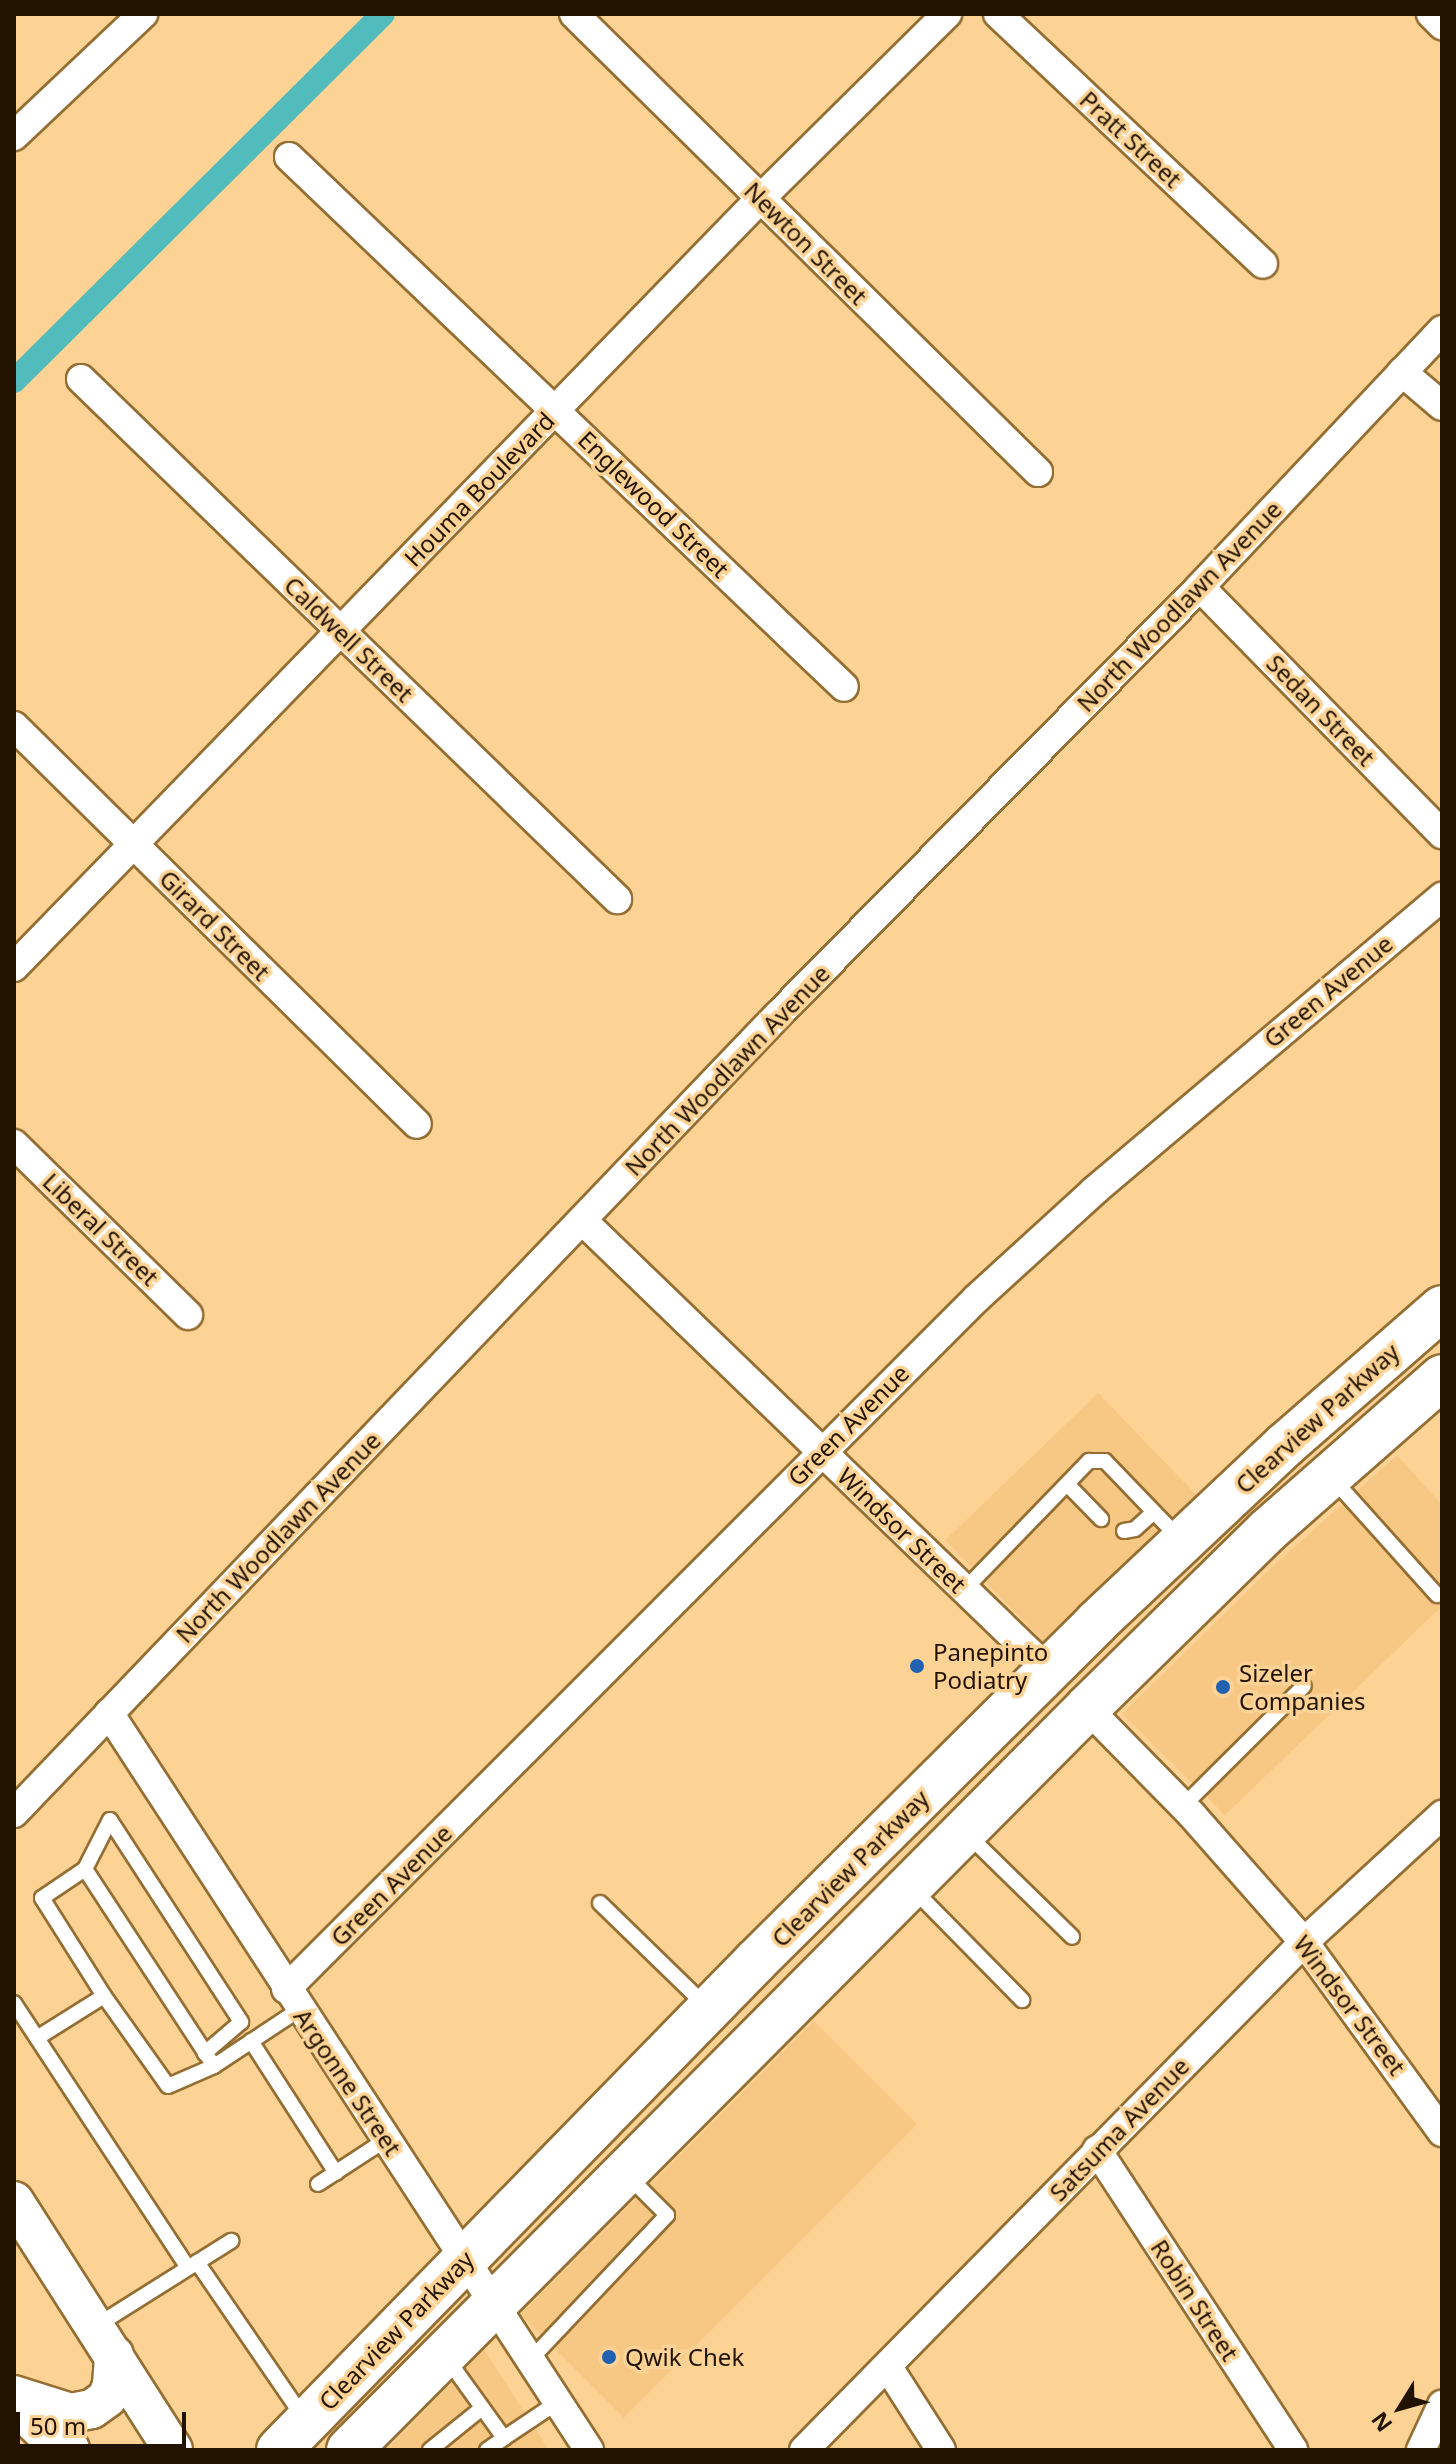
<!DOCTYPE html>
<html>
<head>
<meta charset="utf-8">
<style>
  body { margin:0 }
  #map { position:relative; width:1456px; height:2464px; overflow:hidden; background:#fcd295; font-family:"Noto Sans",sans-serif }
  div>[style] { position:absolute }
  .built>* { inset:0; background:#f7c884; transform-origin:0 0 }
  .canal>* { height:24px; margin:-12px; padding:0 12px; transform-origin:12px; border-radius:12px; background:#52bbbc }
  .roads { filter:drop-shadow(2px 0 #946e32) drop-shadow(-2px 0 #946e32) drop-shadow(0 2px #946e32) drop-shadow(0 -2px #946e32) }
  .service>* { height:14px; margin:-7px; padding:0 7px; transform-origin:7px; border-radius:7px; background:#fff }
  .minor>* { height:28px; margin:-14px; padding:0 14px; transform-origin:14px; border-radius:14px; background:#fff }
  .secondary>* { height:38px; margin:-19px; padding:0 19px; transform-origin:19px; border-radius:19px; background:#fff }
  .trunk>* { height:44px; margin:-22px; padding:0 22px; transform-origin:22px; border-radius:22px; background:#fff }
  .dots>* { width:22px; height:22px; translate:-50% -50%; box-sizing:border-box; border:4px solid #fcd295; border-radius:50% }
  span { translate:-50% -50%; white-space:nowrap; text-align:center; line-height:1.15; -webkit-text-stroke:7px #fcd295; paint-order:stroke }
  .street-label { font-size:24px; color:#221300 }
  .poi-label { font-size:24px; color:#221300 }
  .left { translate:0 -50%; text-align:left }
  .frame { position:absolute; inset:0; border:16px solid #221300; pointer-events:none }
  .north { position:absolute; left:1360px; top:2368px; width:80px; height:80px; -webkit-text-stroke:6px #fcd295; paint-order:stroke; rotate:233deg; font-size:22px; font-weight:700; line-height:32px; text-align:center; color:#221300 }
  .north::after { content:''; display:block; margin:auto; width:28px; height:36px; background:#221300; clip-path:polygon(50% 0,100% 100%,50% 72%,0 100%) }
  .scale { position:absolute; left:16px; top:2412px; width:170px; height:36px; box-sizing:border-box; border:4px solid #221300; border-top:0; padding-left:10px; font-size:24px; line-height:28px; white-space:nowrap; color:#221300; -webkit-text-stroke:6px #fcd295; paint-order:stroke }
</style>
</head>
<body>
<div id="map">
  <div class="built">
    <div style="left:1098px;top:1393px;width:144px;height:212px;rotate:46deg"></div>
    <div style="clip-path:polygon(1397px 1455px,1442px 1505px,1442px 1606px,1225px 1815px,1122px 1714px,1272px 1567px)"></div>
    <div style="left:814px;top:2021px;width:146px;height:415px;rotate:45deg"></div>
    <div style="clip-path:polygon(484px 2350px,549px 2450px,387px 2450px)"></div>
  </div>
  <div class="canal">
    <div style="left:14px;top:381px;width:520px;rotate:-44.84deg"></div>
  </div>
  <div class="roads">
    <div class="service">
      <div style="left:1333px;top:1479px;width:156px;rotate:48.1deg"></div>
      <div style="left:1067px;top:1484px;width:49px;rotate:45.8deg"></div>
      <div style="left:1124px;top:1531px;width:11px;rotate:-10deg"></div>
      <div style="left:1135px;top:1529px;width:25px;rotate:-42deg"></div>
      <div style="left:964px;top:1590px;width:180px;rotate:-45.9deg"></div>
      <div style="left:1089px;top:1461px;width:16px"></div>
      <div style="left:1105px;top:1461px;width:108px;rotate:46.1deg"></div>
      <div style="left:1183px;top:1806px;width:170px;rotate:-44.8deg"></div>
      <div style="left:967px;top:1834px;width:147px;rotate:44.4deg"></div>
      <div style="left:85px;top:1869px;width:235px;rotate:56.8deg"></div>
      <div style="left:214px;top:2066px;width:103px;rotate:-33.5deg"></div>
      <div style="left:913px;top:1889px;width:156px;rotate:45.5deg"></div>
      <div style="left:600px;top:1903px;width:148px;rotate:44.2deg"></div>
      <div style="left:104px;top:1996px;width:110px;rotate:54.6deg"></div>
      <div style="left:168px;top:2086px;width:50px;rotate:-23.5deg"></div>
      <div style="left:14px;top:2003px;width:317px;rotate:56.7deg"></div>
      <div style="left:37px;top:2038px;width:79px;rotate:-32.1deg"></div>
      <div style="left:104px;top:1996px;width:116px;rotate:-122.3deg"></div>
      <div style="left:42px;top:1898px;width:52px;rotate:-34deg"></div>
      <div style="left:85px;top:1869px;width:55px;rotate:-63deg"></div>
      <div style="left:110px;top:1820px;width:241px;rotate:57deg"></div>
      <div style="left:241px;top:2022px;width:48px;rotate:139.3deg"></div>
      <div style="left:251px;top:2041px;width:157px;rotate:57.2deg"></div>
      <div style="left:318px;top:2184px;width:82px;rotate:-33.1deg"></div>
      <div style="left:197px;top:2262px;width:188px;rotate:55.6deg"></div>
      <div style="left:96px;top:2326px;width:160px;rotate:-32.2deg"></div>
      <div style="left:531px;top:2359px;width:198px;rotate:-46.6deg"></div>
      <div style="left:667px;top:2215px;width:54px;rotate:-135deg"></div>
      <div style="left:448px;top:2360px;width:96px;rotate:54.3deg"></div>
      <div style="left:504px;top:2438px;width:65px;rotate:-33.7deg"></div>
      <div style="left:430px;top:2450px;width:67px;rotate:-38.9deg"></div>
      <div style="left:487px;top:2450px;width:21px;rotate:-35deg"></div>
    </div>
    <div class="minor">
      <div style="left:574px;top:14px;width:652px;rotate:44.63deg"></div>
      <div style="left:998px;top:14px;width:364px;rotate:43.3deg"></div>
      <div style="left:1431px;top:14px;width:16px;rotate:45deg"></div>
      <div style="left:14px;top:136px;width:178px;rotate:-43.4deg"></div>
      <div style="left:289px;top:157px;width:767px;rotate:43.68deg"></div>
      <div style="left:1402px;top:372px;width:52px;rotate:40.4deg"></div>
      <div style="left:81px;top:379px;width:747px;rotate:44.13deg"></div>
      <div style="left:1200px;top:587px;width:346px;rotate:45.6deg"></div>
      <div style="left:14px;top:726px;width:566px;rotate:44.64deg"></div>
      <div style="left:14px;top:967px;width:1072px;rotate:-45.83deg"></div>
      <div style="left:761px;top:198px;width:262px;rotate:-44.7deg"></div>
      <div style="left:14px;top:1144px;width:244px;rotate:44.5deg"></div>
      <div style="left:583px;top:1221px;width:648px;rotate:44deg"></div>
      <div style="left:1087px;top:1708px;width:150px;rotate:45.5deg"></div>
      <div style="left:1192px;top:1815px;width:169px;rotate:48.6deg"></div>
      <div style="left:1304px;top:1942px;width:235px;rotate:54deg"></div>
      <div style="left:109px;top:1713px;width:880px;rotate:56.92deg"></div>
      <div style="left:14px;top:1813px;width:1106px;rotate:-46.25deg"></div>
      <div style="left:779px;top:1014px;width:600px;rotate:-45.41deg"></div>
      <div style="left:1200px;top:587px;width:353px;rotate:-46.7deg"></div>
      <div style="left:286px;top:1989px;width:977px;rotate:-45deg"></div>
      <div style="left:977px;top:1298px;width:159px;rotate:-42.4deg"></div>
      <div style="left:1094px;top:1191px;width:456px;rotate:-40.2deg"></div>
      <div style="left:1097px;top:2150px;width:358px;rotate:56.8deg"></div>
      <div style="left:888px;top:2367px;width:98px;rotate:57.4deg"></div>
      <div style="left:804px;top:2450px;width:713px;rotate:-45.45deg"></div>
      <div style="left:1304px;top:1942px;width:188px;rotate:-42.6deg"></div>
      <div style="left:1421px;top:2450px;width:50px;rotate:-65deg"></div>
    </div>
    <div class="secondary">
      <div style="left:14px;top:2201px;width:295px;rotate:57.4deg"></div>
      <div style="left:14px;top:2395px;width:60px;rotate:17.5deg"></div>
      <div style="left:71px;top:2413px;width:21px;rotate:-11deg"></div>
      <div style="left:92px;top:2409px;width:19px;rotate:-36deg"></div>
      <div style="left:107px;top:2398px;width:14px;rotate:-69deg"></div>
      <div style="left:112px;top:2385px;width:30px;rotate:-86deg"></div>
    </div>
    <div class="trunk">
      <div style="left:14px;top:2399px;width:74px;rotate:43.9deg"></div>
      <div style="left:279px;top:2450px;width:682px;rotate:-45.71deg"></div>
      <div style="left:755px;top:1962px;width:481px;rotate:-44.8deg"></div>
      <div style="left:1096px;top:1623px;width:260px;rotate:-43.3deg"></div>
      <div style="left:1285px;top:1445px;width:208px;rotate:-41.1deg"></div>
      <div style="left:349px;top:2450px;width:1047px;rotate:-45.15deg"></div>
      <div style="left:1087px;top:1708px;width:252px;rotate:-44.5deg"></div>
      <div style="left:1267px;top:1531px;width:233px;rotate:-41.3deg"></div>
    </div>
  </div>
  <div class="dots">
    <div style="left:917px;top:1666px;background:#2161b2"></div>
    <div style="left:1223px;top:1687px;background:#2161b2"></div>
    <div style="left:609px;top:2357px;background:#2161b2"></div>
  </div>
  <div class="street-label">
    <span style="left:1131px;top:139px;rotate:43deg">Pratt Street</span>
    <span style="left:806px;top:243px;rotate:45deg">Newton Street</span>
    <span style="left:479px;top:489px;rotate:-46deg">Houma Boulevard</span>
    <span style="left:654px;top:504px;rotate:44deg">Englewood Street</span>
    <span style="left:1179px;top:606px;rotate:-46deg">North Woodlawn Avenue</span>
    <span style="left:349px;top:639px;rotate:44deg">Caldwell Street</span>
    <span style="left:1321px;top:710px;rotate:46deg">Sedan Street</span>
    <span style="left:215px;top:925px;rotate:45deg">Girard Street</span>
    <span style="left:1328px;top:991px;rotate:-40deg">Green Avenue</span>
    <span style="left:727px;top:1070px;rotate:-46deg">North Woodlawn Avenue</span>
    <span style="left:101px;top:1229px;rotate:44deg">Liberal Street</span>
    <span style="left:1317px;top:1418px;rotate:-42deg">Clearview Parkway</span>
    <span style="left:848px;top:1425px;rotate:-45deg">Green Avenue</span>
    <span style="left:902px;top:1530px;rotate:44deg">Windsor Street</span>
    <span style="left:278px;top:1537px;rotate:-46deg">North Woodlawn Avenue</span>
    <span style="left:850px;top:1868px;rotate:-45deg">Clearview Parkway</span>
    <span style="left:391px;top:1885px;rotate:-45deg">Green Avenue</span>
    <span style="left:1350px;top:2005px;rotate:53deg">Windsor Street</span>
    <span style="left:348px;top:2082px;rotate:56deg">Argonne Street</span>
    <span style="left:1119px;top:2129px;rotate:-46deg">Satsuma Avenue</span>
    <span style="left:1195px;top:2300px;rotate:57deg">Robin Street</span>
    <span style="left:396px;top:2330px;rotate:-46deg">Clearview Parkway</span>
  </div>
  <div class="poi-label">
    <span class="left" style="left:933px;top:1666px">Panepinto<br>Podiatry</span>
    <span class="left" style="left:1239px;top:1687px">Sizeler<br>Companies</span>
    <span class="left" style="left:625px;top:2357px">Qwik Chek</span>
  </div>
  <div class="frame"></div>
  <div class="north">N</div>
  <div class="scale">50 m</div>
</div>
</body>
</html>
